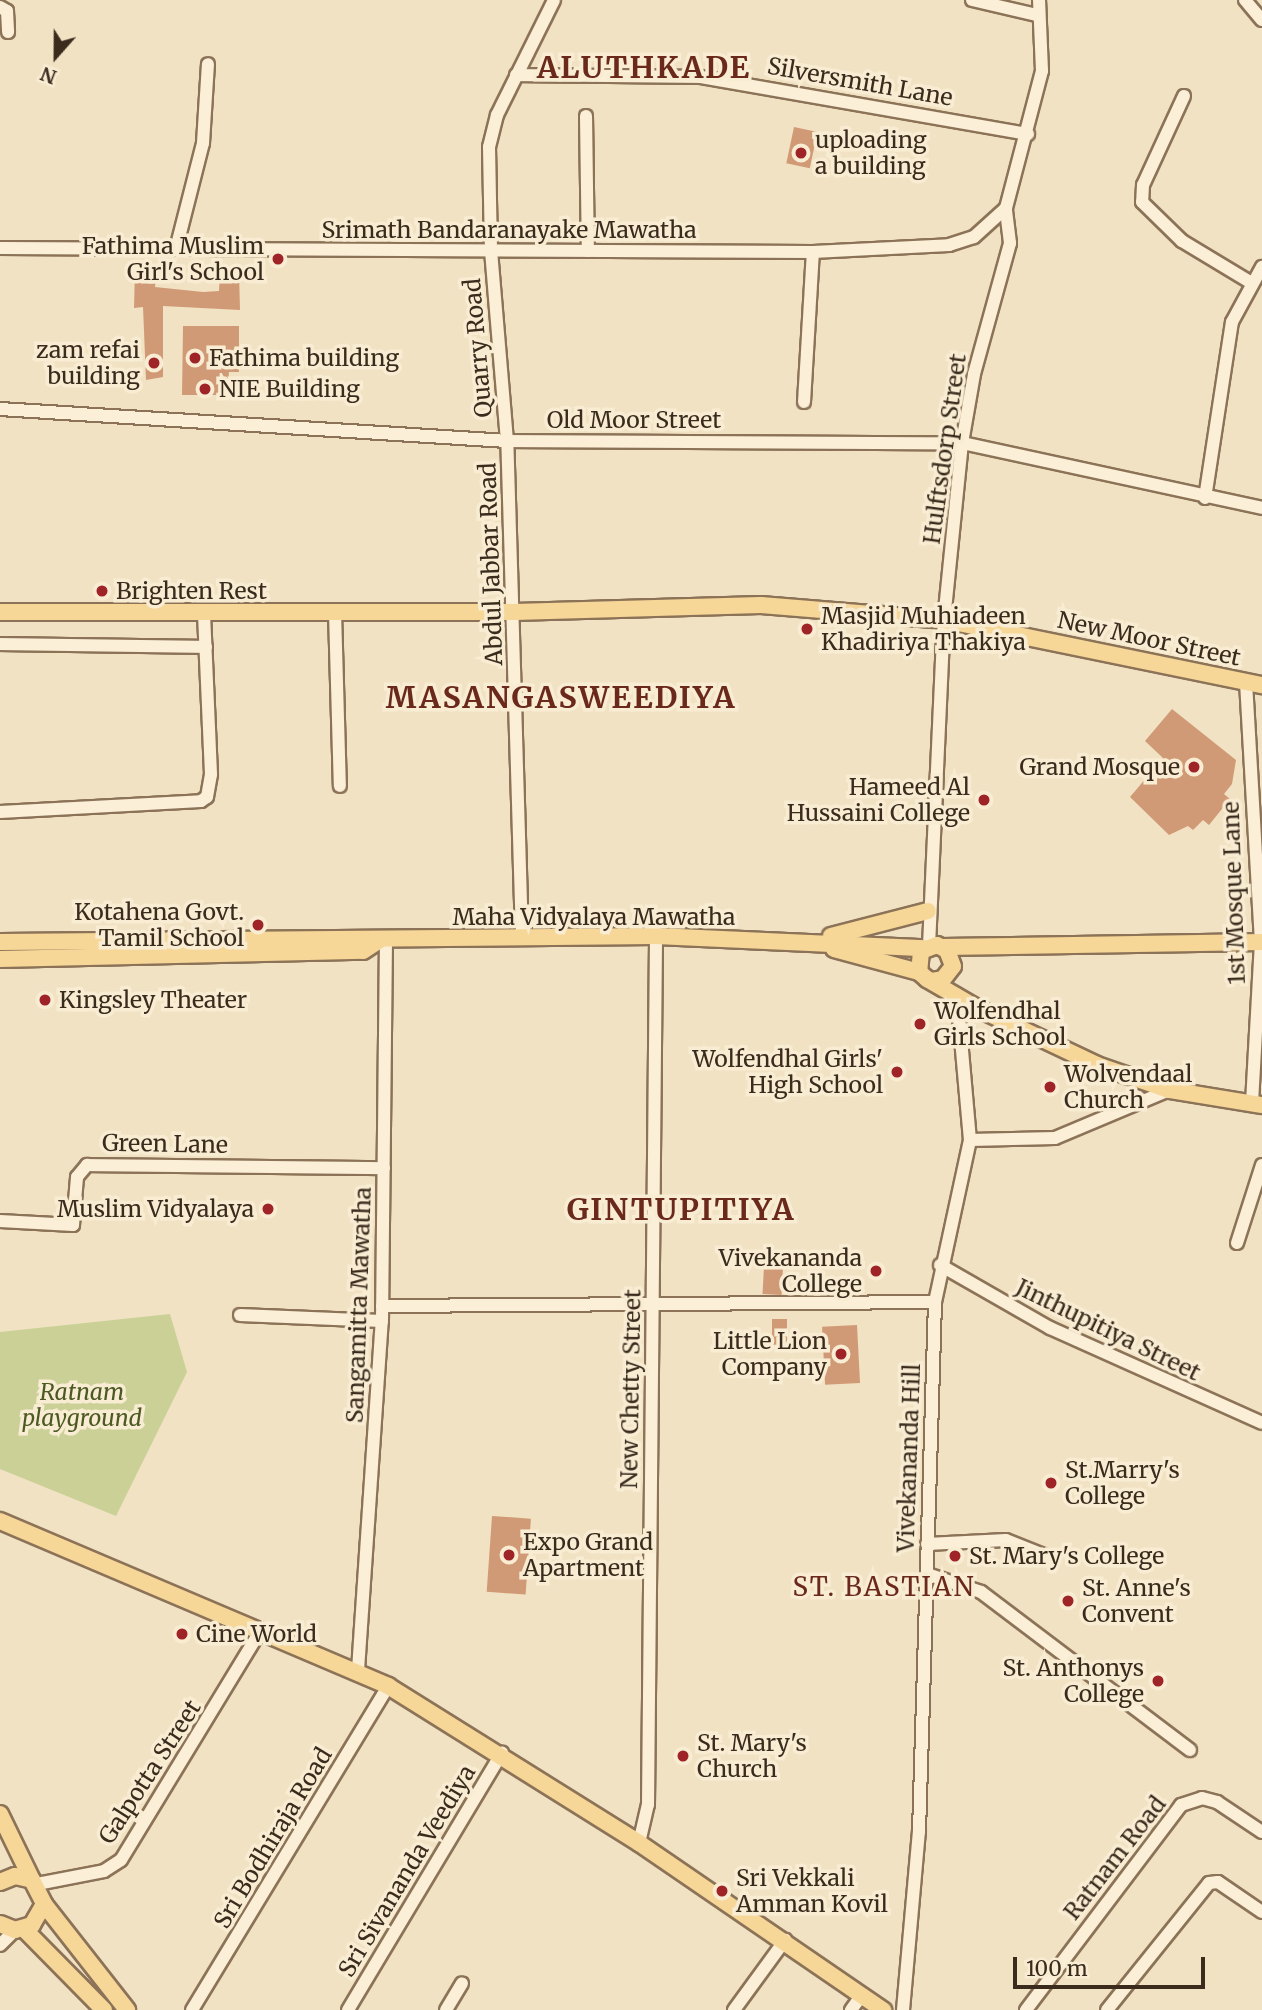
<!DOCTYPE html>
<html>
<head>
<meta charset="utf-8">
<style>
  body { margin:0 }
  #map { position:relative; width:1262px; height:2010px; overflow:hidden; background:#f1e2c3; font-family:Merriweather,serif }
  div>[style] { position:absolute }
  .green>* { inset:0; background:#cad096 }
  .building>* { inset:0; background:#d19a76; transform-origin:0 0 }
  .roads { filter:drop-shadow(2px 0 #8c7358) drop-shadow(-2px 0 #8c7358) drop-shadow(0 2px #8c7358) drop-shadow(0 -2px #8c7358) }
  .minor>* { height:12px; margin:-6px; padding:0 6px; transform-origin:6px; border-radius:6px; background:#fbefd7 }
  .major>* { height:16px; margin:-8px; padding:0 8px; transform-origin:8px; border-radius:8px; background:#f6d798 }
  .dots>* { width:19px; height:19px; translate:-50% -50%; box-sizing:border-box; border:4px solid #f8ecd3; border-radius:50% }
  span { translate:-50% -50%; white-space:nowrap; text-align:center; line-height:1.15; -webkit-text-stroke:7px #f8ecd3; paint-order:stroke }
  .street-label { font-size:23px; color:#3b2b1d }
  .poi-label { font-size:23px; color:#3b2b1d }
  .left { translate:0 -50%; text-align:left }
  .right { translate:-100% -50%; text-align:right }
  .park-label { font-size:23px; color:#4c5923; font-style:italic }
  .quarter-label { font-size:26px; color:#6a291a; letter-spacing:2px }
  .district-label { font-size:30px; color:#6a291a; font-weight:700; letter-spacing:2px }
  .north { position:absolute; left:21px; top:21px; width:70px; height:70px; -webkit-text-stroke:5px #f8ecd3; paint-order:stroke; rotate:201deg; font-size:19px; font-weight:700; line-height:28px; text-align:center; color:#3b2b1d }
  .north::after { content:''; display:block; margin:auto; width:24px; height:32px; background:#3b2b1d; clip-path:polygon(50% 0,100% 100%,50% 72%,0 100%) }
  .scale { position:absolute; left:1013px; top:1957px; width:192px; height:32px; box-sizing:border-box; border:4px solid #3b2b1d; border-top:0; padding-left:9px; font-size:21px; line-height:24px; white-space:nowrap; color:#3b2b1d; -webkit-text-stroke:5px #f8ecd3; paint-order:stroke }
</style>
</head>
<body>
<div id="map">
  <div class="green">
    <div style="clip-path:polygon(170px 1314px,187px 1372px,116px 1516px,0 1469px,0 1332px)"></div>
  </div>
  <div class="building">
    <div style="left:794px;top:127px;width:24px;height:37px;rotate:12deg"></div>
    <div style="clip-path:polygon(135px 268px,156px 269px,155px 287px,203px 292px,219px 291px,220px 271px,239px 272px,240px 310px,163px 306px,163px 377px,146px 380px,143px 307px,134px 308px)"></div>
    <div style="clip-path:polygon(183px 326px,239px 326px,239px 372px,229px 372px,227px 395px,182px 395px)"></div>
    <div style="clip-path:polygon(1172px 709px,1236px 760px,1232px 784px,1224px 794px,1230px 799px,1209px 825px,1203px 820px,1193px 830px,1188px 826px,1169px 835px,1130px 797px,1163px 758px,1145px 741px)"></div>
    <div style="left:764px;top:1266px;width:19px;height:28px;rotate:3deg"></div>
    <div style="left:772px;top:1319px;width:15px;height:26px"></div>
    <div style="left:857px;top:1325px;width:58px;height:35px;rotate:87deg"></div>
    <div style="left:492px;top:1516px;width:39px;height:76px;rotate:4deg"></div>
  </div>
  <div class="roads">
    <div class="minor">
      <div style="left:972px;top:0;width:67px;rotate:13deg"></div>
      <div style="left:1245px;top:0;width:26px;rotate:50deg"></div>
      <div style="left:0;top:7px;width:8px;rotate:30deg"></div>
      <div style="left:7px;top:11px;width:21px;rotate:87deg"></div>
      <div style="left:516px;top:75px;width:185px;rotate:0.6deg"></div>
      <div style="left:701px;top:77px;width:332px;rotate:9.9deg"></div>
      <div style="left:1184px;top:96px;width:98px;rotate:114.7deg"></div>
      <div style="left:1143px;top:185px;width:17px;rotate:93deg"></div>
      <div style="left:1142px;top:202px;width:56px;rotate:44.3deg"></div>
      <div style="left:1182px;top:241px;width:79px;rotate:31.1deg"></div>
      <div style="left:586px;top:116px;width:135px;rotate:89.2deg"></div>
      <div style="left:0;top:248px;width:813px;rotate:0.28deg"></div>
      <div style="left:813px;top:252px;width:136px;rotate:-2.9deg"></div>
      <div style="left:949px;top:245px;width:26px;rotate:-18deg"></div>
      <div style="left:974px;top:237px;width:43px;rotate:-42.2deg"></div>
      <div style="left:176px;top:249px;width:109px;rotate:-75.7deg"></div>
      <div style="left:203px;top:143px;width:79px;rotate:-86.4deg"></div>
      <div style="left:804px;top:402px;width:150px;rotate:-86.6deg"></div>
      <div style="left:0;top:409px;width:508px;rotate:3.61deg"></div>
      <div style="left:507px;top:441px;width:455px;rotate:0.3deg"></div>
      <div style="left:962px;top:443px;width:307px;rotate:12.2deg"></div>
      <div style="left:1205px;top:498px;width:178px;rotate:-81.3deg"></div>
      <div style="left:1232px;top:322px;width:63px;rotate:-61.4deg"></div>
      <div style="left:335px;top:612px;width:174px;rotate:88.4deg"></div>
      <div style="left:0;top:644px;width:206px;rotate:0.8deg"></div>
      <div style="left:1246px;top:682px;width:260px;rotate:86.7deg"></div>
      <div style="left:1261px;top:942px;width:161px;rotate:93.2deg"></div>
      <div style="left:0;top:812px;width:201px;rotate:-3.1deg"></div>
      <div style="left:201px;top:801px;width:7px;rotate:-34deg"></div>
      <div style="left:207px;top:797px;width:23px;rotate:-80deg"></div>
      <div style="left:211px;top:774px;width:162px;rotate:-92.5deg"></div>
      <div style="left:522px;top:937px;width:496px;rotate:-91.7deg"></div>
      <div style="left:507px;top:441px;width:191px;rotate:-94.8deg"></div>
      <div style="left:491px;top:251px;width:104px;rotate:-91.1deg"></div>
      <div style="left:489px;top:147px;width:33px;rotate:-76deg"></div>
      <div style="left:497px;top:115px;width:128px;rotate:-63.6deg"></div>
      <div style="left:929px;top:946px;width:326px;rotate:-87.4deg"></div>
      <div style="left:944px;top:620px;width:178px;rotate:-84.2deg"></div>
      <div style="left:962px;top:443px;width:70px;rotate:-80.1deg"></div>
      <div style="left:974px;top:374px;width:136px;rotate:-74.6deg"></div>
      <div style="left:1010px;top:243px;width:35px;rotate:-97deg"></div>
      <div style="left:1006px;top:208px;width:142px;rotate:-75.3deg"></div>
      <div style="left:1042px;top:71px;width:71px;rotate:-92.4deg"></div>
      <div style="left:970px;top:1140px;width:85px;rotate:-1.3deg"></div>
      <div style="left:1055px;top:1138px;width:124px;rotate:-22.8deg"></div>
      <div style="left:0;top:1221px;width:73px;rotate:3.1deg"></div>
      <div style="left:73px;top:1225px;width:48px;rotate:-85.2deg"></div>
      <div style="left:77px;top:1177px;width:16px;rotate:-50deg"></div>
      <div style="left:87px;top:1165px;width:297px;rotate:0.6deg"></div>
      <div style="left:1237px;top:1243px;width:82px;rotate:-72.2deg"></div>
      <div style="left:940px;top:1265px;width:127px;rotate:29.8deg"></div>
      <div style="left:1050px;top:1328px;width:232px;rotate:24.1deg"></div>
      <div style="left:382px;top:1306px;width:553px;rotate:-0.41deg"></div>
      <div style="left:240px;top:1315px;width:142px;rotate:2.4deg"></div>
      <div style="left:927px;top:1544px;width:79px;rotate:-2.9deg"></div>
      <div style="left:1006px;top:1540px;width:48px;rotate:21.8deg"></div>
      <div style="left:927px;top:1574px;width:57px;rotate:18.4deg"></div>
      <div style="left:981px;top:1592px;width:262px;rotate:37.1deg"></div>
      <div style="left:358px;top:1670px;width:350px;rotate:-86.1deg"></div>
      <div style="left:382px;top:1321px;width:380px;rotate:-89.4deg"></div>
      <div style="left:639px;top:1843px;width:39px;rotate:-77deg"></div>
      <div style="left:648px;top:1805px;width:869px;rotate:-89.47deg"></div>
      <div style="left:37px;top:1884px;width:68px;rotate:-11deg"></div>
      <div style="left:104px;top:1871px;width:20px;rotate:-33deg"></div>
      <div style="left:121px;top:1860px;width:268px;rotate:-58.7deg"></div>
      <div style="left:0;top:1945px;width:21px;rotate:-45deg"></div>
      <div style="left:192px;top:2010px;width:379px;rotate:-58.8deg"></div>
      <div style="left:348px;top:2010px;width:300px;rotate:-59.1deg"></div>
      <div style="left:446px;top:2010px;width:31px;rotate:-59deg"></div>
      <div style="left:734px;top:2010px;width:87px;rotate:-53.9deg"></div>
      <div style="left:851px;top:2010px;width:19px;rotate:-54deg"></div>
      <div style="left:903px;top:2010px;width:179px;rotate:-84.9deg"></div>
      <div style="left:919px;top:1832px;width:530px;rotate:-88.27deg"></div>
      <div style="left:935px;top:1302px;width:166px;rotate:-77.8deg"></div>
      <div style="left:970px;top:1140px;width:146px;rotate:-95.1deg"></div>
      <div style="left:1026px;top:2010px;width:257px;rotate:-52.9deg"></div>
      <div style="left:1181px;top:1805px;width:22px;rotate:-18deg"></div>
      <div style="left:1202px;top:1798px;width:16px;rotate:15deg"></div>
      <div style="left:1217px;top:1802px;width:54px;rotate:33.7deg"></div>
      <div style="left:1107px;top:2010px;width:163px;rotate:-51.2deg"></div>
      <div style="left:1209px;top:1883px;width:9px;rotate:-6deg"></div>
      <div style="left:1218px;top:1882px;width:53px;rotate:34.3deg"></div>
    </div>
    <div class="major">
      <div style="left:0;top:612px;width:514px"></div>
      <div style="left:514px;top:612px;width:247px;rotate:-1.6deg"></div>
      <div style="left:761px;top:605px;width:184px;rotate:4.7deg"></div>
      <div style="left:944px;top:620px;width:325px;rotate:11.6deg"></div>
      <div style="left:831px;top:936px;width:100px;rotate:-14.5deg"></div>
      <div style="left:0;top:942px;width:656px;rotate:-0.52deg"></div>
      <div style="left:656px;top:936px;width:269px;rotate:2.6deg"></div>
      <div style="left:942px;top:947px;width:320px;rotate:-0.9deg"></div>
      <div style="left:834px;top:949px;width:88px;rotate:15.1deg"></div>
      <div style="left:0;top:959px;width:363px;rotate:-1.3deg"></div>
      <div style="left:363px;top:951px;width:20px;rotate:-33deg"></div>
      <div style="left:932px;top:981px;width:11px;rotate:-10deg"></div>
      <div style="left:943px;top:979px;width:16px;rotate:-52deg"></div>
      <div style="left:953px;top:966px;width:17px;rotate:-111deg"></div>
      <div style="left:947px;top:950px;width:11px;rotate:-153deg"></div>
      <div style="left:937px;top:945px;width:17px;rotate:159deg"></div>
      <div style="left:921px;top:951px;width:21px;rotate:95deg"></div>
      <div style="left:919px;top:972px;width:11px;rotate:41deg"></div>
      <div style="left:927px;top:979px;width:58px;rotate:30.1deg"></div>
      <div style="left:977px;top:1008px;width:133px;rotate:25.4deg"></div>
      <div style="left:1097px;top:1065px;width:76px;rotate:19.1deg"></div>
      <div style="left:1169px;top:1090px;width:94px;rotate:9.2deg"></div>
      <div style="left:0;top:1521px;width:422px;rotate:23deg"></div>
      <div style="left:388px;top:1686px;width:296px;rotate:32deg"></div>
      <div style="left:639px;top:1843px;width:296px;rotate:34.4deg"></div>
      <div style="left:0;top:1814px;width:73px;rotate:64.1deg"></div>
      <div style="left:0;top:1882px;width:16px;rotate:-22deg"></div>
      <div style="left:15px;top:1876px;width:17px;rotate:13deg"></div>
      <div style="left:32px;top:1880px;width:27px;rotate:63deg"></div>
      <div style="left:44px;top:1904px;width:24px;rotate:120deg"></div>
      <div style="left:32px;top:1925px;width:18px;rotate:164deg"></div>
      <div style="left:15px;top:1930px;width:16px;rotate:-158deg"></div>
      <div style="left:44px;top:1904px;width:135px;rotate:51.9deg"></div>
      <div style="left:24px;top:1929px;width:114px;rotate:45.4deg"></div>
    </div>
  </div>
  <div class="dots">
    <div style="left:801px;top:153px;background:#9f2428"></div>
    <div style="left:278px;top:259px;background:#9f2428"></div>
    <div style="left:195px;top:358px;background:#9f2428"></div>
    <div style="left:154px;top:363px;background:#9f2428"></div>
    <div style="left:205px;top:389px;background:#9f2428"></div>
    <div style="left:102px;top:591px;background:#9f2428"></div>
    <div style="left:807px;top:629px;background:#9f2428"></div>
    <div style="left:1194px;top:767px;background:#9f2428"></div>
    <div style="left:984px;top:800px;background:#9f2428"></div>
    <div style="left:258px;top:925px;background:#9f2428"></div>
    <div style="left:45px;top:1000px;background:#9f2428"></div>
    <div style="left:920px;top:1024px;background:#9f2428"></div>
    <div style="left:897px;top:1072px;background:#9f2428"></div>
    <div style="left:1050px;top:1087px;background:#9f2428"></div>
    <div style="left:268px;top:1209px;background:#9f2428"></div>
    <div style="left:876px;top:1271px;background:#9f2428"></div>
    <div style="left:841px;top:1354px;background:#9f2428"></div>
    <div style="left:1051px;top:1483px;background:#9f2428"></div>
    <div style="left:509px;top:1555px;background:#9f2428"></div>
    <div style="left:955px;top:1556px;background:#9f2428"></div>
    <div style="left:1068px;top:1601px;background:#9f2428"></div>
    <div style="left:182px;top:1634px;background:#9f2428"></div>
    <div style="left:1158px;top:1681px;background:#9f2428"></div>
    <div style="left:683px;top:1756px;background:#9f2428"></div>
    <div style="left:722px;top:1891px;background:#9f2428"></div>
  </div>
  <div class="street-label">
    <span style="left:860px;top:82px;rotate:10deg">Silversmith Lane</span>
    <span style="left:509px;top:230px">Srimath Bandaranayake Mawatha</span>
    <span style="left:478px;top:348px;rotate:-95deg">Quarry Road</span>
    <span style="left:634px;top:420px">Old Moor Street</span>
    <span style="left:945px;top:449px;rotate:-82deg">Hulftsdorp Street</span>
    <span style="left:491px;top:564px;rotate:-92deg">Abdul Jabbar Road</span>
    <span style="left:1149px;top:639px;rotate:12deg">New Moor Street</span>
    <span style="left:1234px;top:893px;rotate:-92deg">1st Mosque Lane</span>
    <span style="left:594px;top:917px">Maha Vidyalaya Mawatha</span>
    <span style="left:165px;top:1144px;rotate:1deg">Green Lane</span>
    <span style="left:359px;top:1305px;rotate:-88deg">Sangamitta Mawatha</span>
    <span style="left:1108px;top:1330px;rotate:26deg">Jinthupitiya Street</span>
    <span style="left:631px;top:1389px;rotate:-89deg">New Chetty Street</span>
    <span style="left:909px;top:1458px;rotate:-88deg">Vivekananda Hill</span>
    <span style="left:150px;top:1772px;rotate:-57deg">Galpotta Street</span>
    <span style="left:273px;top:1838px;rotate:-59deg">Sri Bodhiraja Road</span>
    <span style="left:1115px;top:1858px;rotate:-52deg">Ratnam Road</span>
    <span style="left:407px;top:1871px;rotate:-59deg">Sri Sivananda Veediya</span>
  </div>
  <div class="poi-label">
    <span class="left" style="left:815px;top:153px">uploading<br>a building</span>
    <span class="right" style="left:264px;top:259px">Fathima Muslim<br>Girl's School</span>
    <span class="right" style="left:140px;top:363px">zam refai<br>building</span>
    <span class="left" style="left:209px;top:358px">Fathima building</span>
    <span class="left" style="left:219px;top:389px">NIE Building</span>
    <span class="left" style="left:116px;top:591px">Brighten Rest</span>
    <span class="left" style="left:821px;top:629px">Masjid Muhiadeen<br>Khadiriya Thakiya</span>
    <span class="right" style="left:1180px;top:767px">Grand Mosque</span>
    <span class="right" style="left:970px;top:800px">Hameed Al<br>Hussaini College</span>
    <span class="right" style="left:244px;top:925px">Kotahena Govt.<br>Tamil School</span>
    <span class="left" style="left:59px;top:1000px">Kingsley Theater</span>
    <span class="left" style="left:934px;top:1024px">Wolfendhal<br>Girls School</span>
    <span class="right" style="left:883px;top:1072px">Wolfendhal Girls'<br>High School</span>
    <span class="left" style="left:1064px;top:1087px">Wolvendaal<br>Church</span>
    <span class="right" style="left:254px;top:1209px">Muslim Vidyalaya</span>
    <span class="right" style="left:862px;top:1271px">Vivekananda<br>College</span>
    <span class="right" style="left:827px;top:1354px">Little Lion<br>Company</span>
    <span class="left" style="left:1065px;top:1483px">St.Marry's<br>College</span>
    <span class="left" style="left:523px;top:1555px">Expo Grand<br>Apartment</span>
    <span class="left" style="left:969px;top:1556px">St. Mary's College</span>
    <span class="left" style="left:1082px;top:1601px">St. Anne's<br>Convent</span>
    <span class="left" style="left:196px;top:1634px">Cine World</span>
    <span class="right" style="left:1144px;top:1681px">St. Anthonys<br>College</span>
    <span class="left" style="left:697px;top:1756px">St. Mary's<br>Church</span>
    <span class="left" style="left:736px;top:1891px">Sri Vekkali<br>Amman Kovil</span>
  </div>
  <div class="park-label">
    <span style="left:82px;top:1405px">Ratnam<br>playground</span>
  </div>
  <div class="quarter-label">
    <span style="left:884px;top:1587px">ST. BASTIAN</span>
  </div>
  <div class="district-label">
    <span style="left:644px;top:67px">ALUTHKADE</span>
    <span style="left:561px;top:697px">MASANGASWEEDIYA</span>
    <span style="left:681px;top:1209px">GINTUPITIYA</span>
  </div>
  <div class="north">N</div>
  <div class="scale">100 m</div>
</div>
</body>
</html>
